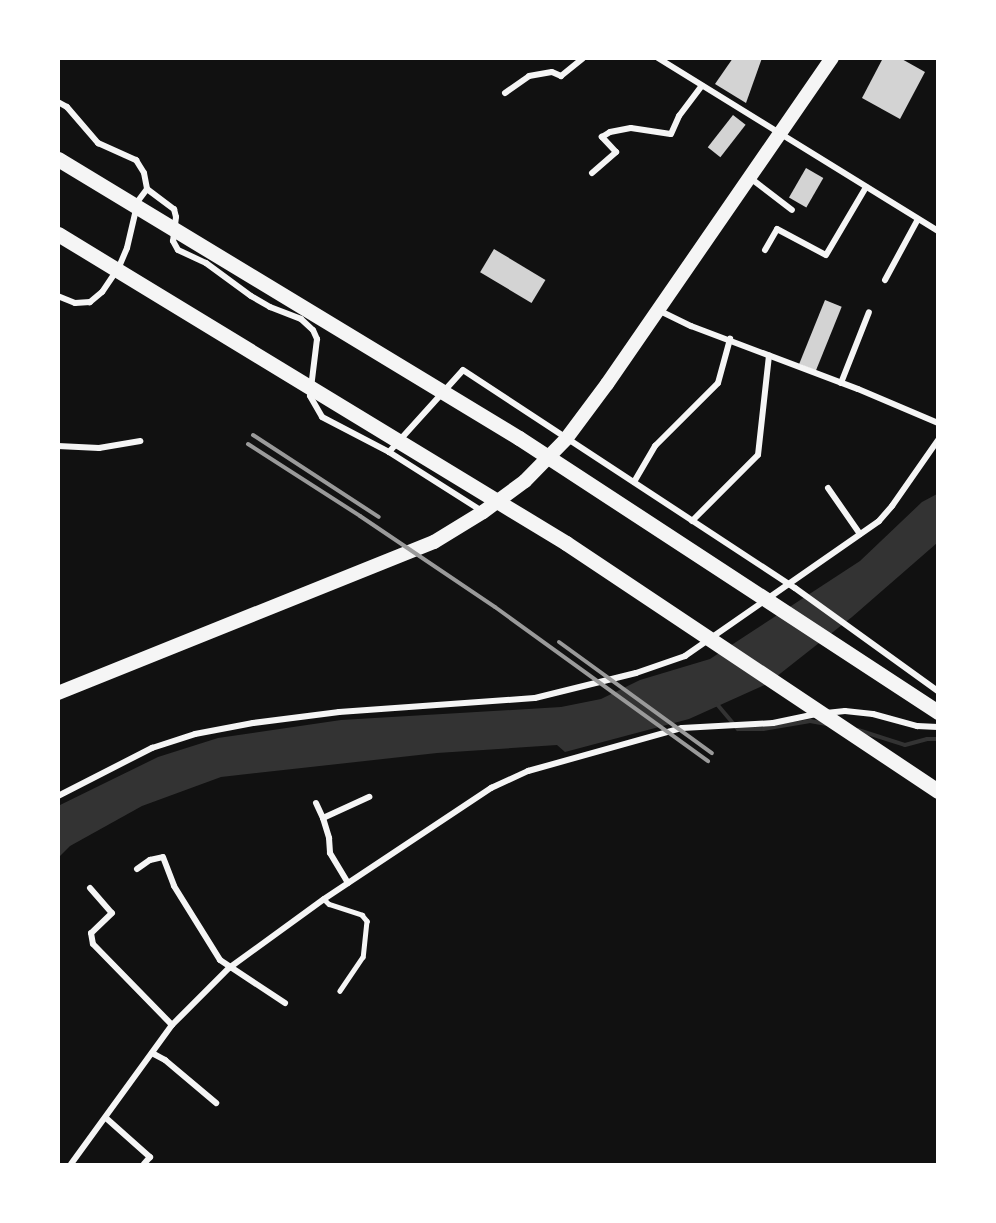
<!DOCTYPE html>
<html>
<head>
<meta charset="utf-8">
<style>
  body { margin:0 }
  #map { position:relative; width:996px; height:1223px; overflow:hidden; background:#111; font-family:"Zilla Slab",serif }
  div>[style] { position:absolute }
  .water>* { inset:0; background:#333 }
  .stream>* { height:4px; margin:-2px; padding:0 2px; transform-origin:2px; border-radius:2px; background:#333 }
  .building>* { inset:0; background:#d3d3d3; transform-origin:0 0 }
  .service>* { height:4.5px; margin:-2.25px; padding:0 2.25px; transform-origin:2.25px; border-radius:2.25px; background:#f5f5f5 }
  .minor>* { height:6px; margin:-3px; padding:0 3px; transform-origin:3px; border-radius:3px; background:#f5f5f5 }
  .primary>* { height:14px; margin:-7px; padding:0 7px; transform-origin:7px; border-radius:7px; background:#f5f5f5 }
  .motorway>* { height:15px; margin:-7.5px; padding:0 7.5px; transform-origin:7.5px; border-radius:7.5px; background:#f5f5f5 }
  .rail>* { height:4px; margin:-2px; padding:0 2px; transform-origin:2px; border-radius:2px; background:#9a9a9a }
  span { translate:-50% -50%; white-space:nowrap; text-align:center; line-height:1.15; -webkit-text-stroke:6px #fff; paint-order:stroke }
  .frame { position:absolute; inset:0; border:60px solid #fff; pointer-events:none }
</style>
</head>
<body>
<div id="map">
  <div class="water">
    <div style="clip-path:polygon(937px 494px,937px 543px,852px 617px,767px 684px,689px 719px,565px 752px,557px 745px,437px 753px,221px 777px,142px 806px,70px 846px,59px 857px,58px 806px,158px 757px,218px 738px,341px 720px,561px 707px,601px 699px,640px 680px,710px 659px,860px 561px,922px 502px)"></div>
  </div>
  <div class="stream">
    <div style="left:716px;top:703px;width:34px;rotate:50deg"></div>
    <div style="left:738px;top:729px;width:25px"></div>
    <div style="left:763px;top:729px;width:48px;rotate:-9.7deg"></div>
    <div style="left:810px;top:721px;width:17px;rotate:10deg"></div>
    <div style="left:858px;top:730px;width:49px;rotate:17.7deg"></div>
    <div style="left:905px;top:745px;width:23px;rotate:-15deg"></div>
    <div style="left:927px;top:739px;width:11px"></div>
  </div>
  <div class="building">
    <div style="clip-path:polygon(733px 58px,762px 58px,746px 103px,715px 84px)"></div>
    <div style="clip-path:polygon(883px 58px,900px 58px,925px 72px,900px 119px,862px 98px)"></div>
    <div style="left:733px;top:115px;width:16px;height:41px;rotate:38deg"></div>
    <div style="left:806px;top:168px;width:20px;height:34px;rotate:30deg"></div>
    <div style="left:494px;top:249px;width:60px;height:27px;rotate:31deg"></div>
    <div style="left:825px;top:300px;width:18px;height:69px;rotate:22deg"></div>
  </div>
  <div class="service">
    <div style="left:324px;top:899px;width:7px;rotate:45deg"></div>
    <div style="left:329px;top:904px;width:35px;rotate:18deg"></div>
    <div style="left:362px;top:915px;width:8px;rotate:50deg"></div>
    <div style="left:367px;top:921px;width:36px;rotate:96deg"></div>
    <div style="left:363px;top:957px;width:41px;rotate:124.1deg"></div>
  </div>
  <div class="minor">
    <div style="left:658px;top:58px;width:329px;rotate:31.7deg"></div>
    <div style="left:505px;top:93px;width:29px;rotate:-35deg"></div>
    <div style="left:529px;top:76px;width:23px;rotate:-10deg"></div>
    <div style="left:552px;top:72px;width:10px;rotate:24deg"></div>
    <div style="left:561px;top:76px;width:28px;rotate:-39deg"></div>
    <div style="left:58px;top:102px;width:10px;rotate:29deg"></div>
    <div style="left:67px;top:107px;width:48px;rotate:49.3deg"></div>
    <div style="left:98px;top:143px;width:42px;rotate:24.1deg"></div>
    <div style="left:136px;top:160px;width:15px;rotate:58deg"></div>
    <div style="left:144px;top:173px;width:16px;rotate:79deg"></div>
    <div style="left:147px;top:189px;width:15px;rotate:127deg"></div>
    <div style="left:138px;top:201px;width:48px;rotate:103.2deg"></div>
    <div style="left:127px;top:248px;width:21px;rotate:113deg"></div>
    <div style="left:119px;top:267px;width:30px;rotate:124deg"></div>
    <div style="left:102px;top:292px;width:16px;rotate:140deg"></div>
    <div style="left:90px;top:302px;width:15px;rotate:176deg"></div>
    <div style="left:75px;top:303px;width:18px;rotate:-158deg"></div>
    <div style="left:592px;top:173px;width:32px;rotate:-41deg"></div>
    <div style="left:616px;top:152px;width:21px;rotate:-133deg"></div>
    <div style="left:602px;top:137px;width:9px;rotate:-32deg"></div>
    <div style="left:610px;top:132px;width:21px;rotate:-11deg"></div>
    <div style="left:631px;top:128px;width:40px;rotate:8.5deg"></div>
    <div style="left:671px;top:134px;width:20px;rotate:-66deg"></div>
    <div style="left:679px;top:116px;width:38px;rotate:-53deg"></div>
    <div style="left:749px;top:177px;width:54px;rotate:37.5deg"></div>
    <div style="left:147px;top:189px;width:34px;rotate:37deg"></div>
    <div style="left:174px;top:209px;width:8px;rotate:76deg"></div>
    <div style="left:176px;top:217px;width:24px;rotate:97deg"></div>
    <div style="left:173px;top:241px;width:10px;rotate:61deg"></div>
    <div style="left:178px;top:250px;width:31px;rotate:25deg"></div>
    <div style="left:206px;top:263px;width:56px;rotate:36.3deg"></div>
    <div style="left:251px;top:296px;width:22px;rotate:30deg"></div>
    <div style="left:270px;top:307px;width:33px;rotate:21deg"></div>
    <div style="left:301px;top:319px;width:16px;rotate:43deg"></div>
    <div style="left:313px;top:330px;width:10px;rotate:66deg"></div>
    <div style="left:317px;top:339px;width:57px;rotate:97deg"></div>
    <div style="left:310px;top:396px;width:24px;rotate:60deg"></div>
    <div style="left:322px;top:417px;width:76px;rotate:27.6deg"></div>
    <div style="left:389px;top:452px;width:110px;rotate:-47.9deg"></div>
    <div style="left:463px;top:370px;width:397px;rotate:33.3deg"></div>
    <div style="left:795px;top:588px;width:176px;rotate:35.8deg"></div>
    <div style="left:765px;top:250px;width:24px;rotate:-60deg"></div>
    <div style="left:777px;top:229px;width:55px;rotate:28deg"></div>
    <div style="left:826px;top:255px;width:79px;rotate:-59.5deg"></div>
    <div style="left:885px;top:280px;width:69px;rotate:-61.6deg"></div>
    <div style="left:658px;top:310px;width:37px;rotate:26deg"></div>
    <div style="left:691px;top:326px;width:178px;rotate:20.7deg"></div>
    <div style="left:858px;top:389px;width:87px;rotate:23deg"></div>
    <div style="left:841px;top:383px;width:76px;rotate:-68.5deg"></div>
    <div style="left:58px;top:446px;width:41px;rotate:2.8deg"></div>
    <div style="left:99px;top:448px;width:42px;rotate:-9.7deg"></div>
    <div style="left:389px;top:452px;width:110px;rotate:32.4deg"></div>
    <div style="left:634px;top:482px;width:42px;rotate:-59.7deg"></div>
    <div style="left:655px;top:446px;width:89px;rotate:-45deg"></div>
    <div style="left:718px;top:383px;width:46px;rotate:-74.7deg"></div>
    <div style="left:828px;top:488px;width:56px;rotate:55.2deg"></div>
    <div style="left:692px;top:521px;width:93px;rotate:-45deg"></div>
    <div style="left:758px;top:455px;width:100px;rotate:-83.7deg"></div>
    <div style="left:826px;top:713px;width:19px;rotate:-6deg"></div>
    <div style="left:845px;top:711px;width:28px;rotate:6deg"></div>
    <div style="left:873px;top:714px;width:46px;rotate:15.3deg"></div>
    <div style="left:917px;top:726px;width:21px;rotate:3deg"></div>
    <div style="left:58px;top:796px;width:106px;rotate:-27.1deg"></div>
    <div style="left:152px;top:748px;width:45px;rotate:-18deg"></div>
    <div style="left:195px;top:734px;width:59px;rotate:-10.7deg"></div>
    <div style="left:253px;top:723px;width:87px;rotate:-7.3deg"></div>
    <div style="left:339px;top:712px;width:196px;rotate:-4.1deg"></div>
    <div style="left:535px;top:698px;width:104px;rotate:-13.9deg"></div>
    <div style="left:636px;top:673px;width:52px;rotate:-19.1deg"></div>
    <div style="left:685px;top:656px;width:236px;rotate:-34.8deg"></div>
    <div style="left:879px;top:521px;width:20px;rotate:-49deg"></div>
    <div style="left:892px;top:506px;width:80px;rotate:-55.1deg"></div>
    <div style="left:316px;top:803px;width:17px;rotate:65deg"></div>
    <div style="left:323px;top:818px;width:51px;rotate:-24.5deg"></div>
    <div style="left:323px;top:818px;width:21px;rotate:73deg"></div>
    <div style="left:329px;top:838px;width:15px;rotate:86deg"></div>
    <div style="left:330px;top:853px;width:35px;rotate:59deg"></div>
    <div style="left:137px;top:869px;width:16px;rotate:-35deg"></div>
    <div style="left:150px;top:860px;width:13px;rotate:-13deg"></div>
    <div style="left:163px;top:857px;width:31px;rotate:69deg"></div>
    <div style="left:174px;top:886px;width:87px;rotate:58.1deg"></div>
    <div style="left:220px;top:960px;width:78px;rotate:33.5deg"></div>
    <div style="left:90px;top:888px;width:33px;rotate:49deg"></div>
    <div style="left:112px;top:913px;width:29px;rotate:136deg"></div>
    <div style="left:91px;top:933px;width:11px;rotate:80deg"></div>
    <div style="left:93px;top:944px;width:113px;rotate:45.7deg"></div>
    <div style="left:152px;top:1053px;width:15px;rotate:28deg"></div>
    <div style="left:165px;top:1060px;width:67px;rotate:40.1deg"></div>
    <div style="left:106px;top:1118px;width:59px;rotate:41.6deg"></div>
    <div style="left:150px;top:1157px;width:9px;rotate:131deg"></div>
    <div style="left:71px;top:1164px;width:172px;rotate:-54deg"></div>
    <div style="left:172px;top:1025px;width:81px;rotate:-45deg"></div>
    <div style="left:229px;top:968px;width:117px;rotate:-36deg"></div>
    <div style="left:324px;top:899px;width:201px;rotate:-33.6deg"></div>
    <div style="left:491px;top:788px;width:41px;rotate:-24.7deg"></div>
    <div style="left:528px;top:771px;width:160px;rotate:-15.6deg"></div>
    <div style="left:682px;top:728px;width:91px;rotate:-3.1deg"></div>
    <div style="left:773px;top:723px;width:44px;rotate:-11.8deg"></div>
  </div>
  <div class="primary">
    <div style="left:58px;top:693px;width:405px;rotate:-21.9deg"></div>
    <div style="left:434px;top:542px;width:57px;rotate:-31.5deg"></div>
    <div style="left:483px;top:512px;width:52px;rotate:-36.4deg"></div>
    <div style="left:525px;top:481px;width:59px;rotate:-45.7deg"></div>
    <div style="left:566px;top:439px;width:69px;rotate:-53.3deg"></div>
    <div style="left:607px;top:384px;width:396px;rotate:-55.4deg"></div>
  </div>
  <div class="motorway">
    <div style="left:58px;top:159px;width:539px;rotate:31.18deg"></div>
    <div style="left:519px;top:438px;width:501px;rotate:33.18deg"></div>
    <div style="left:58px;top:234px;width:595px;rotate:31.31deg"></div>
    <div style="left:566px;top:543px;width:447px;rotate:33.7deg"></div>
  </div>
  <div class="rail">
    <div style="left:253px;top:435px;width:150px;rotate:33.1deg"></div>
    <div style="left:248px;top:444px;width:133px;rotate:32.7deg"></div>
    <div style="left:360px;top:516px;width:163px;rotate:34deg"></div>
    <div style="left:495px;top:607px;width:263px;rotate:35.9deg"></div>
    <div style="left:559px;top:642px;width:189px;rotate:36deg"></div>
  </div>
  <div class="frame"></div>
</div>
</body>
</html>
